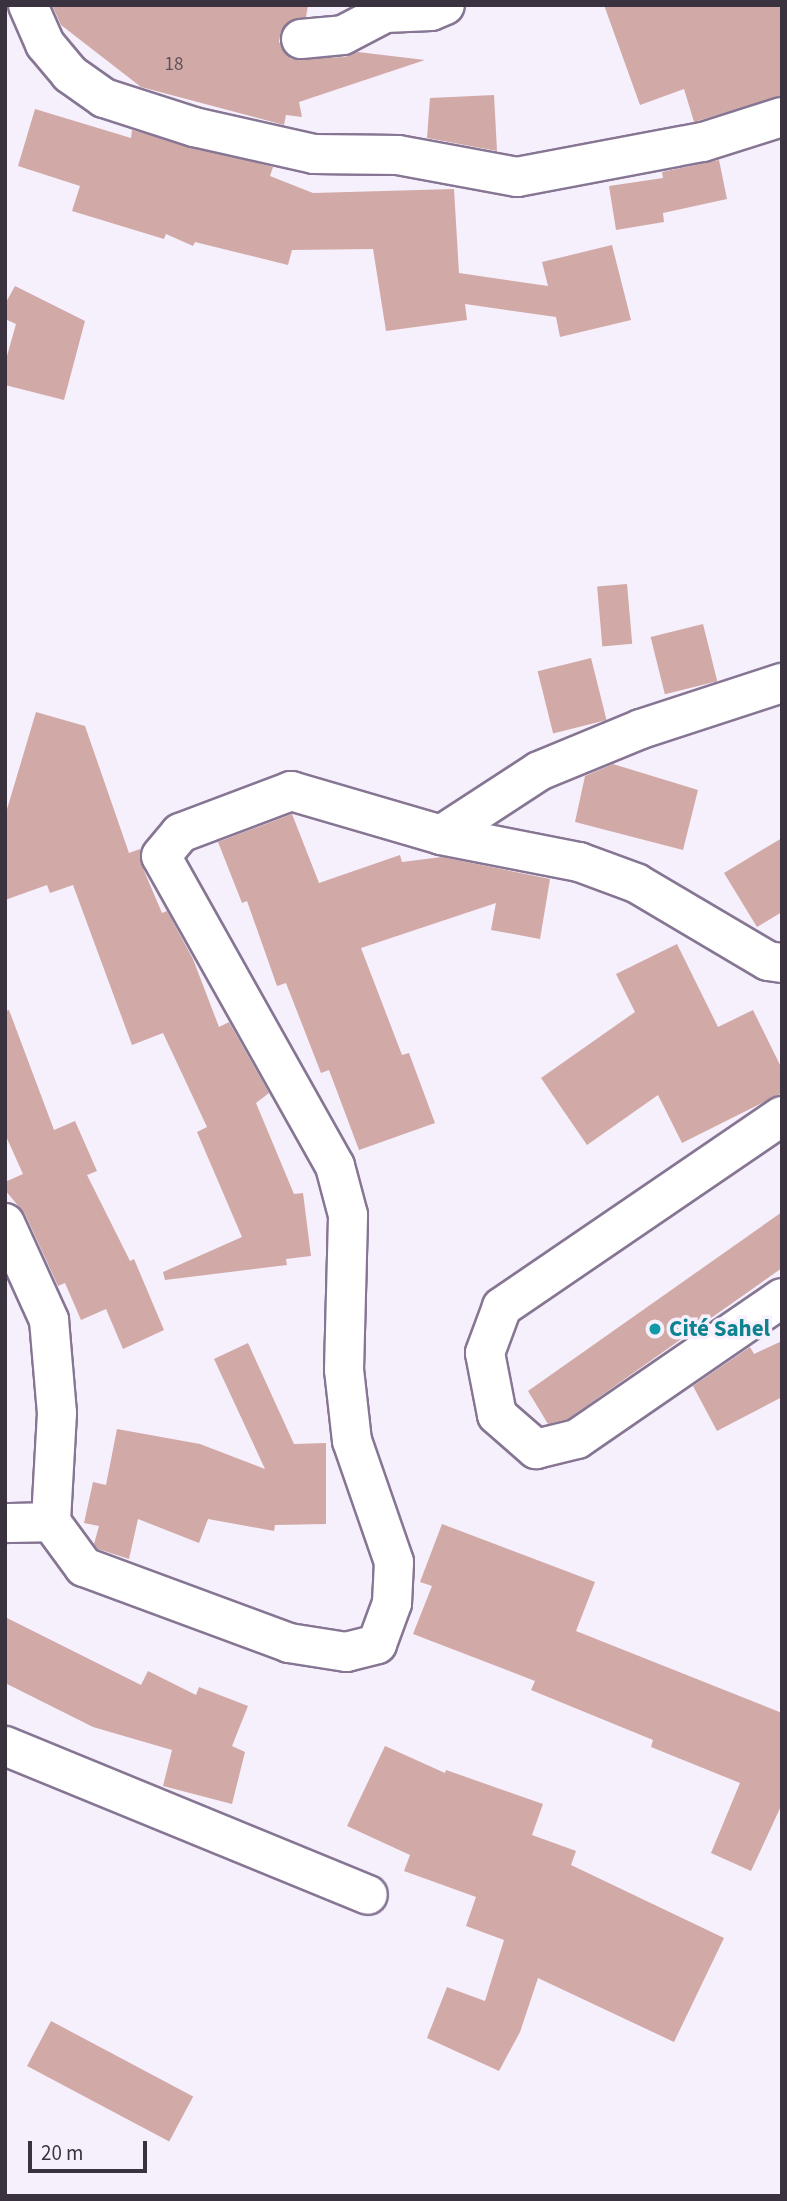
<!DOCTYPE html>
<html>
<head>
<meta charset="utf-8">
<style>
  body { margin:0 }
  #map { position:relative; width:787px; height:2201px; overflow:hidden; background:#f6effc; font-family:"Source Sans 3",sans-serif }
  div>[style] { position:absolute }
  .building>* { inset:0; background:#d1aaa7; transform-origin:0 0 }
  .roads { filter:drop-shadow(2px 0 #867693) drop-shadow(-2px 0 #867693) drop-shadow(0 2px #867693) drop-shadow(0 -2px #867693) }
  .street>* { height:38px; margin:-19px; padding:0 19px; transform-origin:19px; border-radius:19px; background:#fff }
  .dots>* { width:19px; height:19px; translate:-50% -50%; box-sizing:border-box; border:4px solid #f6effc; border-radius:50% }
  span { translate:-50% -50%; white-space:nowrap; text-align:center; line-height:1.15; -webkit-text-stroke:7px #f6effc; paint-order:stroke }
  .number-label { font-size:19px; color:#605159 }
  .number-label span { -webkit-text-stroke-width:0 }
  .culture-label { font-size:23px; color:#0d838f; font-weight:700 }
  .left { translate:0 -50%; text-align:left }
  .frame { position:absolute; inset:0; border:7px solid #3a333f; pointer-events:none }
  .scale { position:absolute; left:28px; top:2141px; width:119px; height:32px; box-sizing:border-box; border:4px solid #3a333f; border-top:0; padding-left:9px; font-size:21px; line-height:24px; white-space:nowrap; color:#3a333f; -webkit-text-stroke:5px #f6effc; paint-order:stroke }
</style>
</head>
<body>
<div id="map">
  <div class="building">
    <div style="clip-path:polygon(52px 5px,308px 5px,306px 17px,289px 21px,281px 31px,279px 42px,291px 59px,345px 57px,358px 52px,425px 60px,299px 102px,302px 117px,286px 115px,284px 125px,141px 87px,61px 25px)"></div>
    <div style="clip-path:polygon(604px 5px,782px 5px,782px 96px,694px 122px,684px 89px,640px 105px)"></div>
    <div style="clip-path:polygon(494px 95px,497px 151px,427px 138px,430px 98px)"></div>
    <div style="clip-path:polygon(35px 109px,131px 138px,132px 130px,273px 167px,270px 176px,313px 193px,454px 189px,459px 273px,548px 286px,542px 262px,612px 245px,631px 320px,560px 337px,556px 317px,465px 304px,467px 320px,386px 331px,373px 249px,292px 250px,288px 265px,195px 242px,193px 246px,166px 234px,164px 239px,72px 211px,80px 186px,18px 166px)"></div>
    <div style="clip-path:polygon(719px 160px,727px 199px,663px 213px,664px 222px,616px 230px,609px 186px,663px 178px,662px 172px)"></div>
    <div style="clip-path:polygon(15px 286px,85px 321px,64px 400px,5px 385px,5px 363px,16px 324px,5px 319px,5px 304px)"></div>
    <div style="left:627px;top:584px;width:60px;height:30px;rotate:85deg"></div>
    <div style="left:703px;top:624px;width:59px;height:54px;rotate:76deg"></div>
    <div style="left:591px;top:658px;width:64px;height:55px;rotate:76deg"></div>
    <div style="clip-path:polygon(36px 712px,85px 726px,129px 853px,140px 849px,142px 866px,162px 913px,167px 911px,193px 959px,219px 1027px,229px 1022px,269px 1093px,256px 1103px,294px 1194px,303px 1193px,311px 1256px,286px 1259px,287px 1265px,165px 1280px,163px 1272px,242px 1237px,197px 1132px,207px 1127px,163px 1033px,132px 1045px,73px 885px,50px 893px,47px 885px,5px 900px,5px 816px)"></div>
    <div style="clip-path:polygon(613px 764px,698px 790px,683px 850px,575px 822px,585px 776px)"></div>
    <div style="clip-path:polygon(292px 814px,319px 883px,400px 855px,402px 862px,442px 857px,550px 879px,540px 939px,491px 930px,496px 903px,361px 948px,402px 1055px,409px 1053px,435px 1123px,359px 1150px,329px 1070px,321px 1073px,286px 983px,277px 986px,247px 901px,242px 903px,218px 842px)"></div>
    <div style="clip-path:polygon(782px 838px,782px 912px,757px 927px,724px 873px)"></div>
    <div style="clip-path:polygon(677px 944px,718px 1027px,753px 1010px,782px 1069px,782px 1093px,682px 1143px,658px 1095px,587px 1145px,541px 1078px,635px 1012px,616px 974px)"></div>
    <div style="clip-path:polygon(9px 1010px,54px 1130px,75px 1121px,97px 1171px,87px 1175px,130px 1261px,134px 1259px,164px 1330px,123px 1349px,106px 1309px,81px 1320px,65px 1283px,58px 1286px,25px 1214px,5px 1190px,5px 1182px,23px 1174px,5px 1134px,5px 1011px)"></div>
    <div style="clip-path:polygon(782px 1212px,782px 1268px,568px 1419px,548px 1424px,528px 1391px)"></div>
    <div style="clip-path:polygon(782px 1341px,782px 1397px,717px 1431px,693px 1386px,750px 1347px,754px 1354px)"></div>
    <div style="clip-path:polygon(248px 1343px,294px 1444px,326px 1443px,326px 1524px,275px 1525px,274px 1531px,208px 1519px,199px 1543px,138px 1519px,129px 1559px,98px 1549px,94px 1544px,99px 1526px,84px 1523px,93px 1482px,106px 1485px,117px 1429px,200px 1444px,265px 1469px,214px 1359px)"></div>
    <div style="clip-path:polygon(442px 1524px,595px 1582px,576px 1631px,782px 1713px,782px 1804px,751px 1871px,711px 1853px,740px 1783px,651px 1747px,653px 1740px,531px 1690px,535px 1681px,413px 1634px,432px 1586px,420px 1582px)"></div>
    <div style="clip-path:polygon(5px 1617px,141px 1685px,148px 1671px,196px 1695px,199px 1687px,248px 1706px,232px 1746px,245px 1752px,232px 1804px,163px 1786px,172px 1750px,93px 1727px,5px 1683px)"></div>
    <div style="clip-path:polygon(385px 1746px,445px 1773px,446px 1770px,543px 1804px,532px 1835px,576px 1851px,571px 1865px,724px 1938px,674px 2042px,538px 1978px,520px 2032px,499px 2071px,427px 2038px,447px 1987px,485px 2001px,504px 1940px,466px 1926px,476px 1897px,404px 1871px,410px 1855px,347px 1826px)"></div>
    <div style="left:51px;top:2021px;width:161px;height:51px;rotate:28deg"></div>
  </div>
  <div class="roads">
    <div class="street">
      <div style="left:28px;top:5px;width:43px;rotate:66.4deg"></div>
      <div style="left:45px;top:44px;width:39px;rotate:50deg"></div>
      <div style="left:70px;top:74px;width:42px;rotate:35.2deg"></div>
      <div style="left:104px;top:98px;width:95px;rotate:17.9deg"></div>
      <div style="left:194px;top:127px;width:123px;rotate:12.7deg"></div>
      <div style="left:314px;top:154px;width:84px;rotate:0.7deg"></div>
      <div style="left:398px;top:155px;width:121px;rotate:10.5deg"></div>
      <div style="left:517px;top:177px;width:189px;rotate:-10.7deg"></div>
      <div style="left:703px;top:142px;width:83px;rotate:-17.6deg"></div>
      <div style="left:301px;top:39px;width:42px;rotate:-5.4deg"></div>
      <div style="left:343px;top:35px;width:47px;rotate:-27.6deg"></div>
      <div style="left:385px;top:13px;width:46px;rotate:-2.5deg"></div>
      <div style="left:431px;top:11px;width:15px;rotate:-23deg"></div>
      <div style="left:441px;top:835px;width:117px;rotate:-33.1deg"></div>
      <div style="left:539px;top:771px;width:110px;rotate:-22.4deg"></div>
      <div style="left:641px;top:729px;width:148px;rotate:-18.1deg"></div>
      <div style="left:782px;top:1116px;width:339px;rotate:145.7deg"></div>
      <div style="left:502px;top:1307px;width:49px;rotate:110.3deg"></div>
      <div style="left:485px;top:1353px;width:63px;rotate:79deg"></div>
      <div style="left:497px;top:1415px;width:52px;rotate:41.1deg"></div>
      <div style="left:536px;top:1449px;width:42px;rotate:-13.7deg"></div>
      <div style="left:577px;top:1439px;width:249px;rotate:-34.5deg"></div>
      <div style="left:5px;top:1223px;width:107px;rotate:65.6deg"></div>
      <div style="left:49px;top:1320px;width:93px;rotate:85.1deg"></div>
      <div style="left:57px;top:1413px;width:109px;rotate:93.2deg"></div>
      <div style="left:51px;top:1522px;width:56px;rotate:53.7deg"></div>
      <div style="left:84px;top:1567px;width:219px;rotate:20.3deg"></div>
      <div style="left:289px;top:1643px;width:58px;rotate:9deg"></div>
      <div style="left:346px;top:1652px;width:32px;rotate:-14deg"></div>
      <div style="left:377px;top:1644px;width:44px;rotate:-69.9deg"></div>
      <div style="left:392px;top:1603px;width:41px;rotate:-87.2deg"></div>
      <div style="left:394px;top:1562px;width:128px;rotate:-109.1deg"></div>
      <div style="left:352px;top:1441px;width:71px;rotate:-96.4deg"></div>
      <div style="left:344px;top:1370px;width:155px;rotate:-88.5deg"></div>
      <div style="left:348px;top:1215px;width:51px;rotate:-104.9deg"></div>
      <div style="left:335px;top:1166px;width:355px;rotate:-119.3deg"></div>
      <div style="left:161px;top:856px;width:30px;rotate:-50deg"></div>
      <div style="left:180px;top:833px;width:119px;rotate:-20.7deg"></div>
      <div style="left:291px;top:791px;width:156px;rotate:16.3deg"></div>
      <div style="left:441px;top:835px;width:141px;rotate:11.1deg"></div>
      <div style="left:579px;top:862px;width:61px;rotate:20.2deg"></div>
      <div style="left:636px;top:883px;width:153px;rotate:30.6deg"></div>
      <div style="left:768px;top:961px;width:14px;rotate:8deg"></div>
      <div style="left:5px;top:1523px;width:46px;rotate:-1.2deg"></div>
      <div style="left:5px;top:1746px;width:392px;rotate:22.3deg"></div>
    </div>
  </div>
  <div class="dots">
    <div style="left:655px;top:1329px;background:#0f9aa8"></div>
  </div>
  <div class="number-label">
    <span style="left:174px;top:65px">18</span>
  </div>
  <div class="culture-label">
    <span class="left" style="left:669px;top:1329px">Cité Sahel</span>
  </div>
  <div class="frame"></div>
  <div class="scale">20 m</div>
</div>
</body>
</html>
